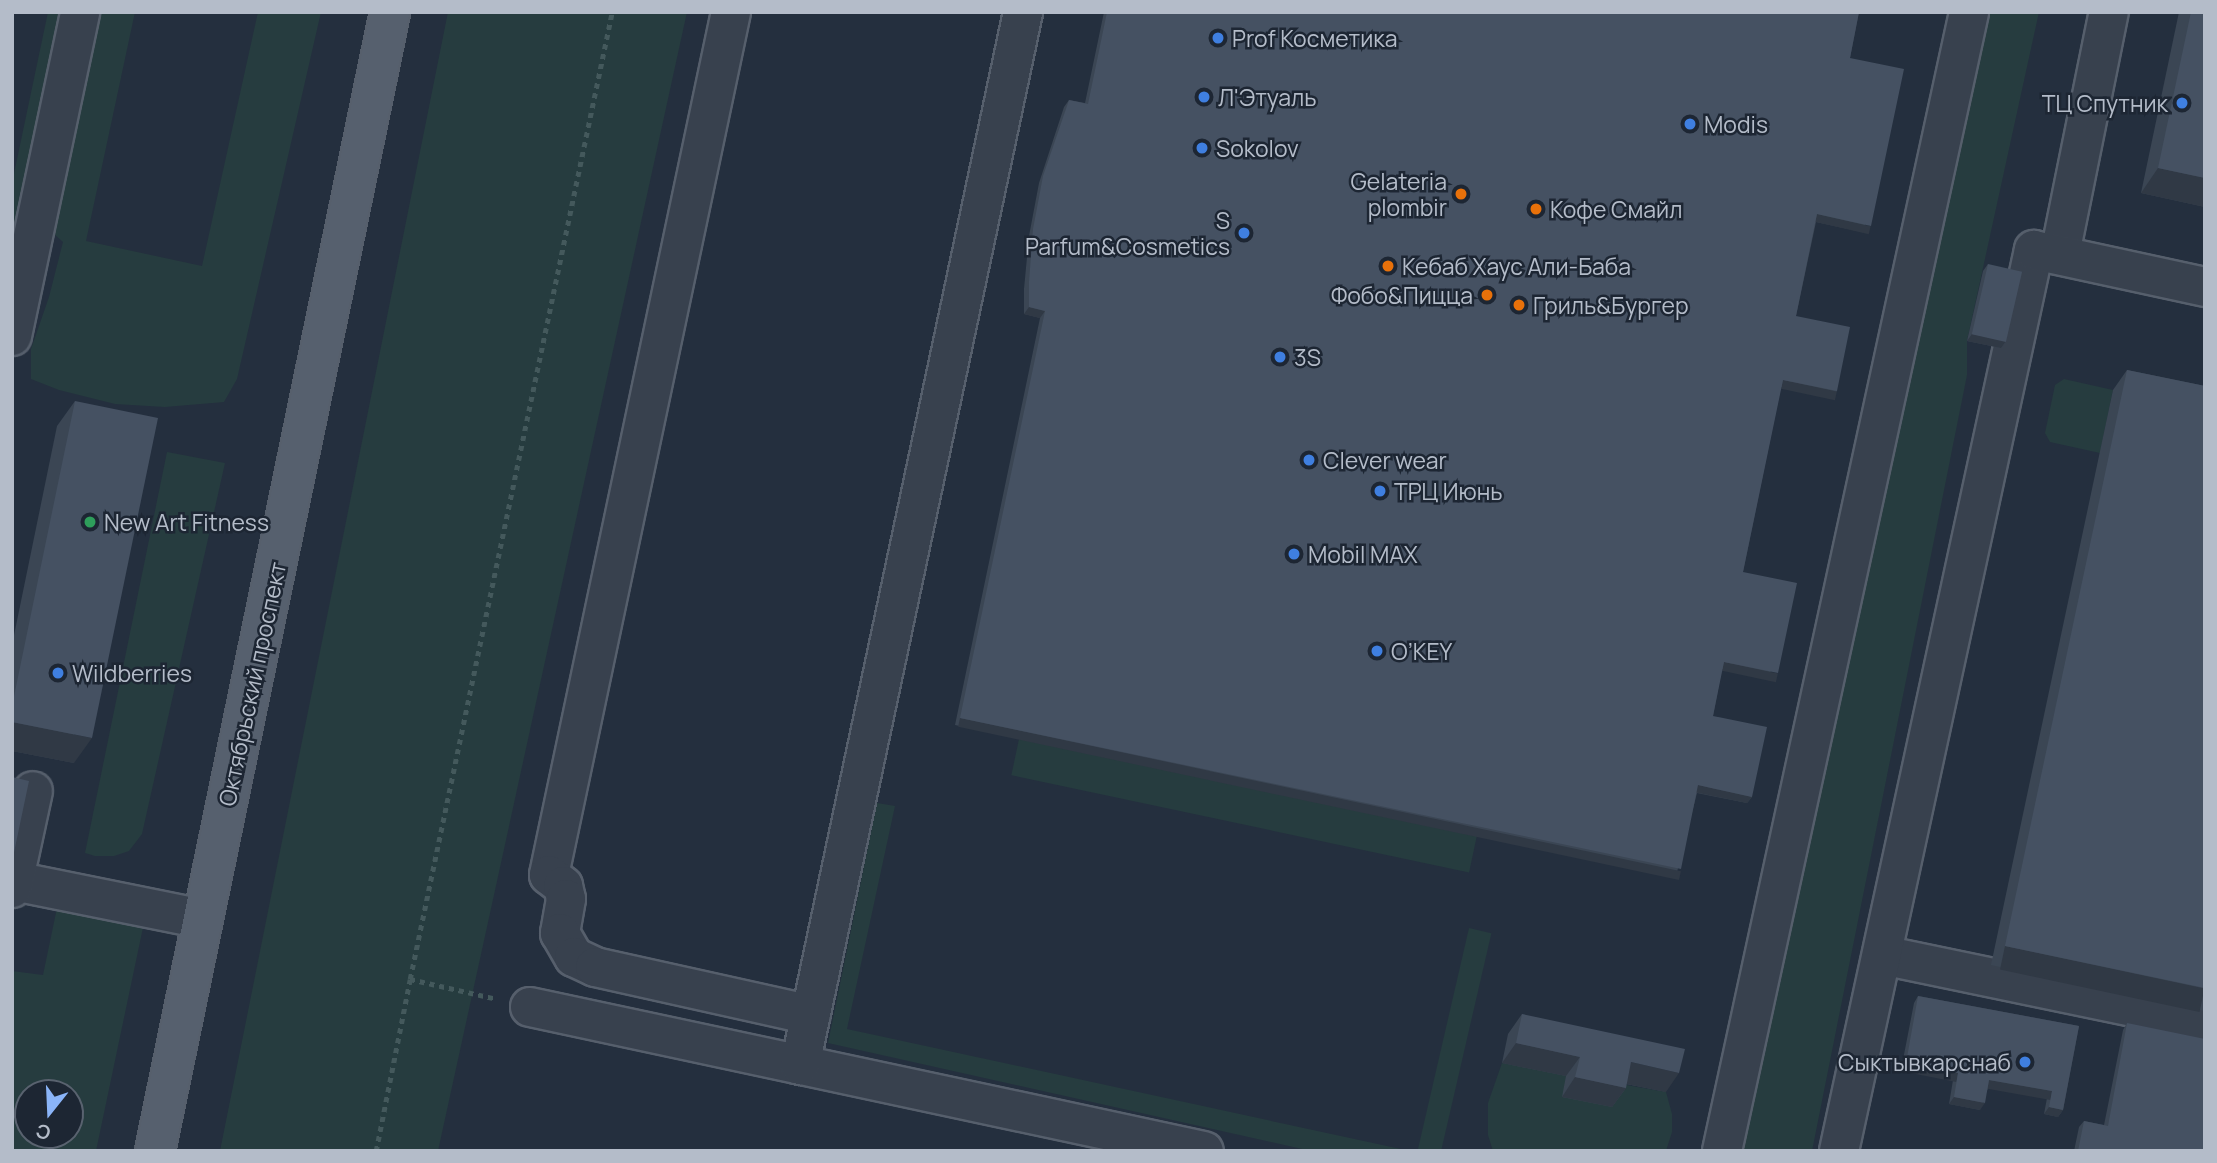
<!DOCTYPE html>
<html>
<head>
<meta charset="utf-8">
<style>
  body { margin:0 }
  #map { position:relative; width:2217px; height:1163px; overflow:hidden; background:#242f3e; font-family:Manrope,sans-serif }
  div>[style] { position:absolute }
  .green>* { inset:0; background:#263c3f; transform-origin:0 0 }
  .path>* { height:4.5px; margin-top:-2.25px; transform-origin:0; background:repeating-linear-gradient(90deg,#44595c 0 5px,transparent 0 10px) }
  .roads { filter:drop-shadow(2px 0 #565f6c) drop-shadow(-2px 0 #565f6c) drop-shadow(0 2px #565f6c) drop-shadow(0 -2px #565f6c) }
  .minor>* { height:38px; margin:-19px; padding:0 19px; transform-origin:19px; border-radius:19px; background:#38414e }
  .major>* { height:38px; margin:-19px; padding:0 19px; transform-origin:19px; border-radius:19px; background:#56606e }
  .wall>* { inset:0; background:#3b4654 }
  .shaded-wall>* { inset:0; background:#303945; transform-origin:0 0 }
  .building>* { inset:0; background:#455162; transform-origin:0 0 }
  .dots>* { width:19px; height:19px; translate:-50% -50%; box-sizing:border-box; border:4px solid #1d2633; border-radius:50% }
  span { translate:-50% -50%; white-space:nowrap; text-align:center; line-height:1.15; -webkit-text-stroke:5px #1d2633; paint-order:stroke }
  .poi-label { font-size:23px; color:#b4bcc9 }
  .left { translate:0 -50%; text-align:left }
  .right { translate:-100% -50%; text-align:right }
  .street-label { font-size:23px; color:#b4bcc9 }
  .frame { position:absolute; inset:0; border:14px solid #b4bcc9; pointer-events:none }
  .north { position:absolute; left:14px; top:1079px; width:70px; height:70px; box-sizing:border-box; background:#1d2633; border:2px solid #59626f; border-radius:50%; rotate:198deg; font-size:19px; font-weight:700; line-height:28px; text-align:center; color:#b4bcc9 }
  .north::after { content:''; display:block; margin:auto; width:24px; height:32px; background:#8ab4f8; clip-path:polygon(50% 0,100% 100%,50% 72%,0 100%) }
</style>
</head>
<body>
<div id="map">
  <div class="green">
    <div style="clip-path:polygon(48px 12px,71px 12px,12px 261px,12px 183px)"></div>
    <div style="clip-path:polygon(97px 12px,135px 12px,86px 241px,202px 266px,258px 12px,321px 12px,237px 379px,224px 402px,165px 407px,115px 404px,59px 390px,31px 379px,31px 349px,49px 297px,63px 242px,54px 234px,50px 222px)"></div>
    <div style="clip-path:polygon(448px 12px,687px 12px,438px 1151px,220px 1151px)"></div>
    <div style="clip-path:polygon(1984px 12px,2039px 12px,1967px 341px,1967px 375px,1812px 1151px,1741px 1151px)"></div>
    <div style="clip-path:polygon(2064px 379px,2113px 390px,2100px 453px,2050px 442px,2045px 433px,2055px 385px)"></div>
    <div style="clip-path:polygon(167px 452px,225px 463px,142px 834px,129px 851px,114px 856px,95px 856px,85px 853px)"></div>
    <div style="left:1019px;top:739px;width:468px;height:37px;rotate:12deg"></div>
    <div style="clip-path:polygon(877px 803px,895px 806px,847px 1029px,1410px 1151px,1311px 1151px,828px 1043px)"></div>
    <div style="clip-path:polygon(evenodd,58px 903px,145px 918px,96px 1151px,12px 1151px,12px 971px,43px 975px,58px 903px,28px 1093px,70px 1093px,70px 1135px,28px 1135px,28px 1093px)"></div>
    <div style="left:1469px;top:928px;width:23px;height:228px;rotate:13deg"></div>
    <div style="clip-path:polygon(1502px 1063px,1666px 1092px,1672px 1114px,1672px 1132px,1666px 1151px,1493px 1151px,1488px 1135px,1488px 1103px)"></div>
  </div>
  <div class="path">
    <div style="left:410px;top:979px;width:988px;rotate:-78.2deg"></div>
    <div style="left:376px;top:1151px;width:175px;rotate:-78.8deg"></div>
    <div style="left:410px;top:979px;width:89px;rotate:12.9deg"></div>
  </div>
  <div class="roads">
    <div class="minor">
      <div style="left:731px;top:12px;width:882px;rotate:101.91deg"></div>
      <div style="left:549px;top:875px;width:18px;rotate:38deg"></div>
      <div style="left:563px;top:886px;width:13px;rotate:77deg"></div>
      <div style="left:566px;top:899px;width:35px;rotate:100deg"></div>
      <div style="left:560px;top:933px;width:28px;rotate:60deg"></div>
      <div style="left:574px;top:957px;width:23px;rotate:25deg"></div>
      <div style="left:595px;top:967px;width:221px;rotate:12.5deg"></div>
      <div style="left:2060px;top:254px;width:247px;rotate:-78.6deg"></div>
      <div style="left:12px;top:336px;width:331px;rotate:-78.1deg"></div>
      <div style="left:14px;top:881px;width:192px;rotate:11.4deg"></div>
      <div style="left:12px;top:888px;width:99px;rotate:-77.8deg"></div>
      <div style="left:1882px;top:955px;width:330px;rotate:11.7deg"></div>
      <div style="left:530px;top:1007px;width:689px;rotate:12.06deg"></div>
      <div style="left:800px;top:1065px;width:1076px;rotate:-78.04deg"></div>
      <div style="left:1722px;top:1151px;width:1165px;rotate:-77.76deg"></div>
      <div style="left:1839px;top:1151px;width:922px;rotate:-77.79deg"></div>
      <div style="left:2034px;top:250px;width:175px;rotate:12.2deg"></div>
    </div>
    <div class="major">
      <div style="left:155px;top:1151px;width:1163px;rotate:-78.34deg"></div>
    </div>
  </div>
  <div class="wall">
    <div style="clip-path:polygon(1104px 12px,1859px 12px,1850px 58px,1866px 233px,1816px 222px,1796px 316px,1837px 391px,1832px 398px,1781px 387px,1743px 572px,1773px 680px,1722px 669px,1713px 716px,1752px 797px,1747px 803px,1697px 793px,1676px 876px,955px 725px,1040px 318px,1024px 314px,1024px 289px,1029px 236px,1039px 183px,1064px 107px,1069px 100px,1085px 103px)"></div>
    <div style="clip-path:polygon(2179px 12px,2205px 12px,2205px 207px,2141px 193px)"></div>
    <div style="clip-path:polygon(1988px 264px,2006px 341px,2001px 348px,1967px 341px,1983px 271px)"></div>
    <div style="clip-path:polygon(2127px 370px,2205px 386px,2205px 1011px,1991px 965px,2113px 390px)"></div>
    <div style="clip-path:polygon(75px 401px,74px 763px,12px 751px,12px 645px,57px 426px)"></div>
    <div style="clip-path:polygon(1918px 996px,2079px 1026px,2063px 1110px,2058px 1117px,2044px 1114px,2047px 1098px,1988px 1088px,1980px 1110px,1949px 1104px,1953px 1080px,1901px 1070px,1914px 1003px)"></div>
    <div style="clip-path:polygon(1522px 1014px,1666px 1092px,1626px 1084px,1626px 1088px,1612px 1107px,1562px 1097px,1566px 1076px,1502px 1063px,1508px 1034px)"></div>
    <div style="clip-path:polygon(2127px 1023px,2205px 1151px,2074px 1151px,2079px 1127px,2084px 1121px,2104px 1125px,2123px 1030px)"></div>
  </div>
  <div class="shaded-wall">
    <div style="clip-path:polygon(2158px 168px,2205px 178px,2205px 207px,2141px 193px)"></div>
    <div style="left:1817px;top:214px;width:55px;height:8px;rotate:13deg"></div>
    <div style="clip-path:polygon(1029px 307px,1045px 311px,1040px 318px,1024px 314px)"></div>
    <div style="clip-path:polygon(1972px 334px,2006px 341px,2001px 348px,1967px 341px)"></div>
    <div style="left:1783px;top:380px;width:55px;height:9px;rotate:12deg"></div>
    <div style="left:1724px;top:662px;width:55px;height:9px;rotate:12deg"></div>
    <div style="left:960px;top:718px;width:737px;height:9px;rotate:12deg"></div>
    <div style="clip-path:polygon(12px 722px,92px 738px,74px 763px,12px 751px)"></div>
    <div style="clip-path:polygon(1698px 785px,1752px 797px,1747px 803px,1694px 792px)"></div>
    <div style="left:2005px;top:946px;width:204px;height:24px;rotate:12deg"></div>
    <div style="clip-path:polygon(1516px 1043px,1580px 1057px,1566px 1076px,1502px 1063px)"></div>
    <div style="clip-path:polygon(1631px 1062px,1679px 1073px,1666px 1092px,1617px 1082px)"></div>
    <div style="left:1906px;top:1063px;width:53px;height:9px;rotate:11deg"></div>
    <div style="clip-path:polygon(1575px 1077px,1626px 1088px,1612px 1107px,1562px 1097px)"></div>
    <div style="left:1989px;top:1080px;width:64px;height:9px;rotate:10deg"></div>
    <div style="clip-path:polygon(1954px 1097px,1985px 1103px,1980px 1110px,1949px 1104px)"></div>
    <div style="clip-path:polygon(2049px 1107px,2063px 1110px,2058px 1117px,2044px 1114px)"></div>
  </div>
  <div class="building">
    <div style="clip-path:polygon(1107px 12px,1859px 12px,1850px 58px,1904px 69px,1871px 226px,1817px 214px,1796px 316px,1850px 327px,1837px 391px,1783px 380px,1743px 572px,1797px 583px,1778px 673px,1724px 662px,1713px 716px,1767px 727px,1752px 797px,1698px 785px,1681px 869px,960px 718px,1045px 311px,1029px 307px,1029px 282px,1033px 229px,1043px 176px,1069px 100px,1088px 104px)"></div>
    <div style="clip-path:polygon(2191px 12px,2205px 12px,2205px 178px,2158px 168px)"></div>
    <div style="left:1988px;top:264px;width:35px;height:72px;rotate:13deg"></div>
    <div style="clip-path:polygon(2127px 370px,2205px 386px,2205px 988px,2005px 946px)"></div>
    <div style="clip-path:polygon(75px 401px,158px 418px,92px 738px,12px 722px,12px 706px)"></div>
    <div style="clip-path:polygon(12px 777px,29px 781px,12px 862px)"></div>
    <div style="clip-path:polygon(1918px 996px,2079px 1026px,2063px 1110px,2049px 1107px,2052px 1091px,1989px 1080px,1985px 1103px,1954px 1097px,1958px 1073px,1906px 1063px)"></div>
    <div style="clip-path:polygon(1522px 1014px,1685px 1049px,1679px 1073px,1631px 1062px,1626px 1088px,1575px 1077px,1580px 1057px,1516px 1043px)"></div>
    <div style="clip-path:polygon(2127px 1023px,2205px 1039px,2205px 1151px,2078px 1151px,2084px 1121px,2108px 1126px)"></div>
  </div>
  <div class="dots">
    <div style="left:1218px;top:38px;background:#3f7fe0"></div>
    <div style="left:1204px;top:97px;background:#3f7fe0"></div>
    <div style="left:2182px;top:103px;background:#3f7fe0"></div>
    <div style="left:1690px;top:124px;background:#3f7fe0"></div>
    <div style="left:1202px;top:148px;background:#3f7fe0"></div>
    <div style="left:1461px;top:194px;background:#e8710a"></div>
    <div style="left:1536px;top:209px;background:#e8710a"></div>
    <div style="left:1244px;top:233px;background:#3f7fe0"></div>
    <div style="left:1388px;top:266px;background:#e8710a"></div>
    <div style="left:1487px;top:295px;background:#e8710a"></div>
    <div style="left:1519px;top:305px;background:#e8710a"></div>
    <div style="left:1280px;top:357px;background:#3f7fe0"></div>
    <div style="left:1309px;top:460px;background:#3f7fe0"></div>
    <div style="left:1380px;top:491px;background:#3f7fe0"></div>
    <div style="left:90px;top:522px;background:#2e9e5b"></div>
    <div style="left:1294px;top:554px;background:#3f7fe0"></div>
    <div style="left:1377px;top:651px;background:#3f7fe0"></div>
    <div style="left:58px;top:673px;background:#3f7fe0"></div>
    <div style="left:2025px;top:1062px;background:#3f7fe0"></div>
  </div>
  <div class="poi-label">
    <span class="left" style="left:1232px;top:38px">Prof Косметика</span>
    <span class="left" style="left:1218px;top:97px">Л'Этуаль</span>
    <span class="right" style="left:2168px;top:103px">ТЦ Спутник</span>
    <span class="left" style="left:1704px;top:124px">Modis</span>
    <span class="left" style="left:1216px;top:148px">Sokolov</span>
    <span class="right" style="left:1447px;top:194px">Gelateria<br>plombir</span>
    <span class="left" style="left:1550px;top:209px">Кофе Смайл</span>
    <span class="right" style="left:1230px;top:233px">S<br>Parfum&amp;Cosmetics</span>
    <span class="left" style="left:1402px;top:266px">Кебаб Хаус Али-Баба</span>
    <span class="right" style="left:1473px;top:295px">Фобо&amp;Пицца</span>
    <span class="left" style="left:1533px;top:305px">Гриль&amp;Бургер</span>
    <span class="left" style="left:1294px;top:357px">3S</span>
    <span class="left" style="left:1323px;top:460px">Clever wear</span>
    <span class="left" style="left:1394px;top:491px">ТРЦ Июнь</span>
    <span class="left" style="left:104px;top:522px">New Art Fitness</span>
    <span class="left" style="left:1308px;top:554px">Mobil MAX</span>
    <span class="left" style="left:1391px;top:651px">O’KEY</span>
    <span class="left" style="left:72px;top:673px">Wildberries</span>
    <span class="right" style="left:2011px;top:1062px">Сыктывкарснаб</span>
  </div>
  <div class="street-label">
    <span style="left:252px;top:684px;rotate:-78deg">Октябрьский проспект</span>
  </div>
  <div class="frame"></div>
  <div class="north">С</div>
</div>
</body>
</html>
